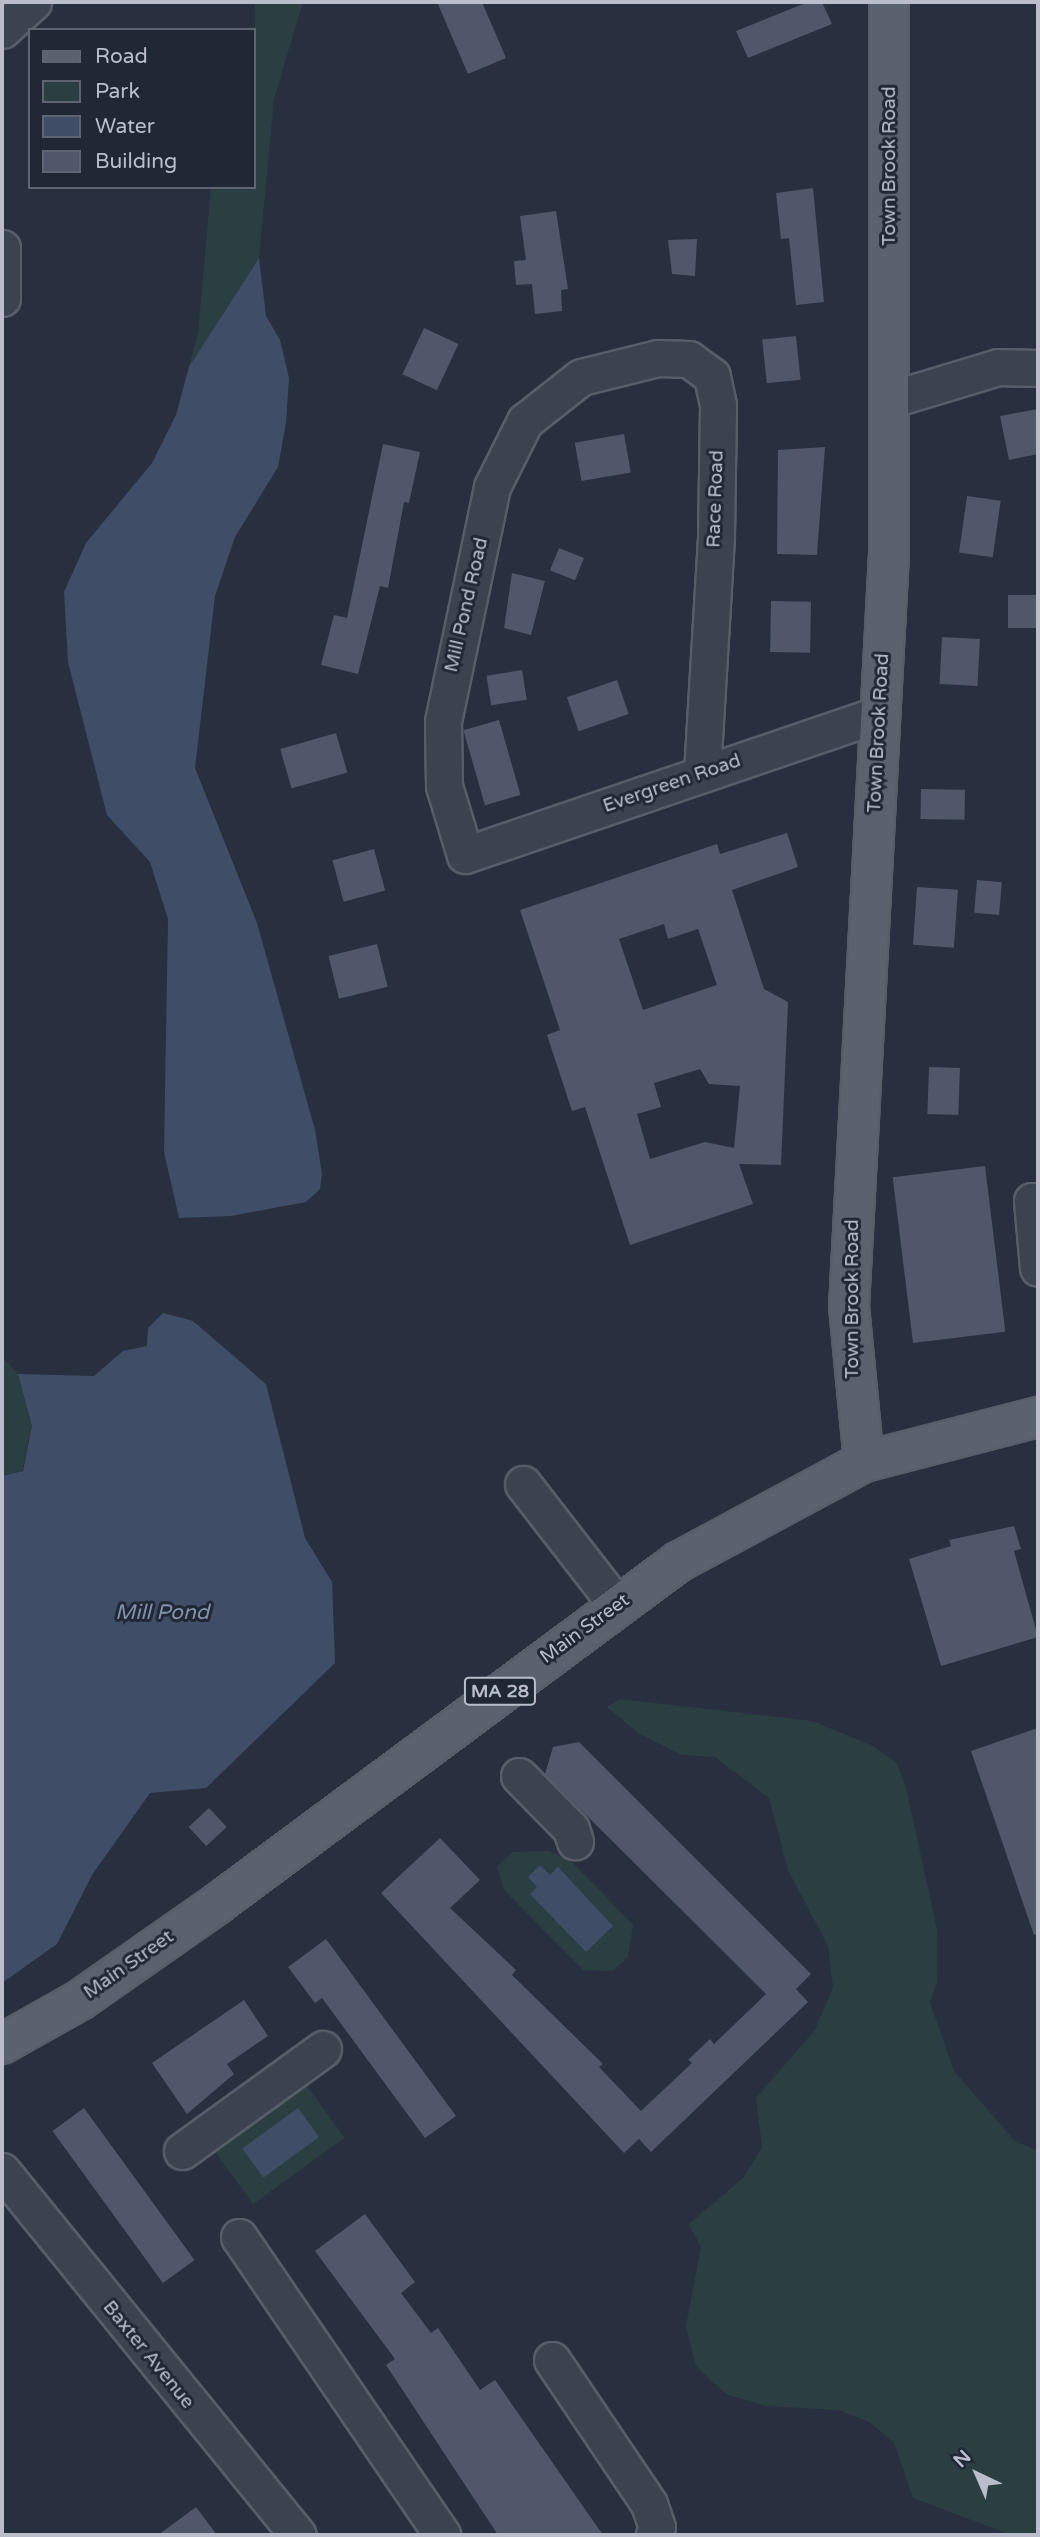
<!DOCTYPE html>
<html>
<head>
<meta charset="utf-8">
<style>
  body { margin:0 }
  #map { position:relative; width:1040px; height:2537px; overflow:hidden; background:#28303f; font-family:"Varela Round",sans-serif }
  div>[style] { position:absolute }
  .green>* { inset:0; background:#2b3e41; transform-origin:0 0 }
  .water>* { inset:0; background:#404d67; transform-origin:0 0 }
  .building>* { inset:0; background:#4f5768; transform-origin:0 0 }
  .roads { filter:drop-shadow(2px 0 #575e6a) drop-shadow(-2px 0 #575e6a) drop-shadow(0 2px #575e6a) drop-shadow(0 -2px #575e6a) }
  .minor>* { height:35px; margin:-17.5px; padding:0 17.5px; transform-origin:17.5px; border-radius:17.5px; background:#3c4350 }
  .major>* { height:38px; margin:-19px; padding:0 19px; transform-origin:19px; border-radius:19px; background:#5b626f }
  span { translate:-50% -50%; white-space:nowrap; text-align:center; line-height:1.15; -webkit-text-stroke:6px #212835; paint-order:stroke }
  .shield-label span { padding:2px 5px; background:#212835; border:2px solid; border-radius:5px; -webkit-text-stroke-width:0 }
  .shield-label { font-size:18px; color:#b9beca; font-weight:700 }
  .street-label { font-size:19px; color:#b9beca }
  .water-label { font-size:21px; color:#8492ae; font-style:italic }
  .frame { position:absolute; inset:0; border:4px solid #b9beca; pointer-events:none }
  .legend { position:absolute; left:28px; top:28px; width:228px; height:161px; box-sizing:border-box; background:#212835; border:2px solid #5e6471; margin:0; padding:9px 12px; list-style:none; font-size:21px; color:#b9beca }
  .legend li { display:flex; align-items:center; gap:14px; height:35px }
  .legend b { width:35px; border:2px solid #5e6471 }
  .north { position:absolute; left:942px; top:2439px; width:70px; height:70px; -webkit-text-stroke:5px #212835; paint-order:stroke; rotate:316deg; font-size:19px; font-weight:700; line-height:28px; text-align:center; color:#b9beca }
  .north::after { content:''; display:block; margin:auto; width:24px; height:32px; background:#b9beca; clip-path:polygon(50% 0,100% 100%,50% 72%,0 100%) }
</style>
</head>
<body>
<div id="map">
  <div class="green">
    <div style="clip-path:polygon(255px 2px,303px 2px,274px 99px,259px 258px,189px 367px,198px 333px,211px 187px,254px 187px)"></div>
    <div style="clip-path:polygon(2px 1356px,18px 1374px,32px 1425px,22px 1471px,2px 1476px)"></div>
    <div style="clip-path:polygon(620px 1699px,812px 1721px,871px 1745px,896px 1762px,906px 1787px,937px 1930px,937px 1982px,930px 2002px,954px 2071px,1014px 2140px,1038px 2151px,1038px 2535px,1011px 2535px,913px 2498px,894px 2442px,869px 2422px,839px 2410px,765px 2406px,726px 2394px,696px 2366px,686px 2326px,701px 2247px,689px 2224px,744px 2177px,762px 2147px,756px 2098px,815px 2030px,833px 1987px,828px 1946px,788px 1870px,769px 1798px,715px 1757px,682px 1755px,638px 1733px,607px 1707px)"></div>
    <div style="clip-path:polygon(548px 1851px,569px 1859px,633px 1925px,628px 1957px,613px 1971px,583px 1970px,504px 1890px,497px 1867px,513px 1852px)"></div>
    <div style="left:304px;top:2082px;width:69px;height:113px;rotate:54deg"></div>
  </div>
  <div class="water">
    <div style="clip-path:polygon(259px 258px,266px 316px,280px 340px,289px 378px,286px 423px,278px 467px,235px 537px,215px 596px,195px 768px,257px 923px,315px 1130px,322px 1174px,320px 1189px,306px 1202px,231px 1216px,179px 1218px,164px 1152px,168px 919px,150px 862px,107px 815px,68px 662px,64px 592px,86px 543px,152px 463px,176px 415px,189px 367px)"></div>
    <div style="clip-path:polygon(163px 1313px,193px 1321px,266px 1384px,305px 1538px,332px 1582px,335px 1663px,206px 1788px,150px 1793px,92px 1875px,57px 1944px,2px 1983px,2px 1476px,23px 1471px,32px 1426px,18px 1374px,94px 1376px,123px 1351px,147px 1346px,148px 1328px)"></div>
    <div style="clip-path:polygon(540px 1865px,550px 1875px,558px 1867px,613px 1926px,586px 1952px,530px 1894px,537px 1887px,528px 1877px)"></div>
    <div style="left:298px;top:2108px;width:36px;height:69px;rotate:54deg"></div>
  </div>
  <div class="building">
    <div style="clip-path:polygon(437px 2px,482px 2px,506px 58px,468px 74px)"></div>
    <div style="clip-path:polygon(808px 2px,822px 2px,832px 24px,748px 58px,736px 31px)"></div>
    <div style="clip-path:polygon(813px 188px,824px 302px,796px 305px,789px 238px,781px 239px,776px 193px)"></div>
    <div style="clip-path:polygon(556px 211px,568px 289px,561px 290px,562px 311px,535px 314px,532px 284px,516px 285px,514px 261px,526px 260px,520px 216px)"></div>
    <div style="clip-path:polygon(697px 239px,695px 276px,672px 274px,668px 240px)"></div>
    <div style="left:424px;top:328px;width:38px;height:51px;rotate:25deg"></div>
    <div style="left:796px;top:336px;width:44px;height:34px;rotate:84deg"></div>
    <div style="clip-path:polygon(1038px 409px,1038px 454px,1009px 460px,1000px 416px)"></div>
    <div style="left:624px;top:434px;width:39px;height:50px;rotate:80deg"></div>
    <div style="clip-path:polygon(383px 444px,420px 452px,409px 503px,404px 502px,388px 588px,380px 586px,358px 674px,321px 665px,334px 615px,347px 618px)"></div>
    <div style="clip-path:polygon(825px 447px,817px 555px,777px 554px,778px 450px)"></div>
    <div style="left:967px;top:496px;width:34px;height:57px;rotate:8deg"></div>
    <div style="left:559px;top:548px;width:27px;height:24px;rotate:22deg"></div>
    <div style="clip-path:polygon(512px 573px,545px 581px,531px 635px,504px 628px)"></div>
    <div style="left:1008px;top:595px;width:30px;height:33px"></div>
    <div style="left:771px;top:601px;width:40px;height:51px;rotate:1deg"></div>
    <div style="left:942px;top:637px;width:38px;height:47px;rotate:3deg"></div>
    <div style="left:522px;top:670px;width:30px;height:36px;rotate:81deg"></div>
    <div style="left:617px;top:680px;width:36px;height:53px;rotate:71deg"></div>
    <div style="left:499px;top:720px;width:78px;height:37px;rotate:74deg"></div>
    <div style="left:336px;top:733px;width:41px;height:58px;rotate:74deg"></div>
    <div style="left:921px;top:789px;width:44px;height:30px;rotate:1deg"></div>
    <div style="clip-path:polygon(evenodd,787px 833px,798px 867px,732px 890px,764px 989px,788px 1002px,781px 1165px,739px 1164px,753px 1204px,630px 1245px,585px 1107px,572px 1111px,547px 1035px,560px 1030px,520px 910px,717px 844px,720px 854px,787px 833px,664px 924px,668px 939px,698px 929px,717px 985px,643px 1010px,619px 939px,664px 924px,787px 833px,700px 1069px,709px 1084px,740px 1086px,734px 1148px,705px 1142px,650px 1159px,637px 1114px,661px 1107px,654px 1083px,700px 1069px)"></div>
    <div style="left:374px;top:849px;width:43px;height:43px;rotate:75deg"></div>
    <div style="left:977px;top:880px;width:25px;height:33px;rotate:5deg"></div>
    <div style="left:917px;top:887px;width:41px;height:58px;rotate:4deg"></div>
    <div style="left:377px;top:944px;width:44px;height:50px;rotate:76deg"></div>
    <div style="left:929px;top:1067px;width:31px;height:47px;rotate:2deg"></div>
    <div style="left:985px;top:1166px;width:167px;height:93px;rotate:83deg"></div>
    <div style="clip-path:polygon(1014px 1526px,1021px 1549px,1014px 1551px,1038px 1637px,941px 1666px,909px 1559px,951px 1546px,949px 1540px)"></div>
    <div style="clip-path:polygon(1038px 1728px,1038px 1934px,1034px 1935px,971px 1751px)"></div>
    <div style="clip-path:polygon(579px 1742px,811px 1974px,796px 1989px,808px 2002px,651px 2152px,639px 2139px,624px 2153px,381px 1893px,440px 1838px,480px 1880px,450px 1908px,516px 1970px,512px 1975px,603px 2064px,599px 2067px,641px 2111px,692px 2063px,688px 2060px,710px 2039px,714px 2044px,766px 1994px,545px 1774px,553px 1747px)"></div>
    <div style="left:209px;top:1808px;width:26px;height:28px;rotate:47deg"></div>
    <div style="clip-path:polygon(326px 1939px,456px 2116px,425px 2138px,322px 1998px,315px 2003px,288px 1967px)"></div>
    <div style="clip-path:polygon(244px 2000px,268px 2036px,227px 2064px,234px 2074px,187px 2114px,152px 2063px)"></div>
    <div style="left:84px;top:2108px;width:188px;height:39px;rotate:54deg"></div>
    <div style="clip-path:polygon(365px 2214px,415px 2282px,401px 2293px,431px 2333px,438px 2328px,480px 2390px,495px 2380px,603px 2535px,498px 2535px,386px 2365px,395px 2359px,315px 2251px)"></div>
    <div style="clip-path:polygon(196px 2507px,217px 2535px,158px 2535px)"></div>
  </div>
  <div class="roads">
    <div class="minor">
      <div style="left:2px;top:30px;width:42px;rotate:-42.1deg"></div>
      <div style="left:2px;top:248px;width:50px;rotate:90deg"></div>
      <div style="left:889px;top:400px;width:114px;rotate:-16.8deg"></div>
      <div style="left:998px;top:367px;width:40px;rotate:1.4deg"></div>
      <div style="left:702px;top:773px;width:238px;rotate:-86.6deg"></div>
      <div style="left:716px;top:535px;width:130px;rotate:-89.1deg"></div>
      <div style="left:718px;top:405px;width:30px;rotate:-102deg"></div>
      <div style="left:712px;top:376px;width:29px;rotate:-144deg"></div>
      <div style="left:689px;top:359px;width:31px;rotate:-178deg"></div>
      <div style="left:658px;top:358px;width:79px;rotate:166.1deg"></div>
      <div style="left:581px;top:377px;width:71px;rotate:141.8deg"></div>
      <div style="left:525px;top:421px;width:74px;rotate:116.6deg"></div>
      <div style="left:492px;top:487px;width:240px;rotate:101.8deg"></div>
      <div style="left:443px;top:722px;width:64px;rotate:89.1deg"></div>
      <div style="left:444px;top:786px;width:72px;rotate:73.1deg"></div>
      <div style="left:465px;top:855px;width:438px;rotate:-18.8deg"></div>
      <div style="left:1038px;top:1201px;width:6px;rotate:180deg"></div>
      <div style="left:1032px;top:1201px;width:67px;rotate:84.9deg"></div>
      <div style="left:523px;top:1484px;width:153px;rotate:52.2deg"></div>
      <div style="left:519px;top:1776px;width:74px;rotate:45.5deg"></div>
      <div style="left:571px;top:1829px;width:13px;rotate:72deg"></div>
      <div style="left:182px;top:2151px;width:174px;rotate:-35.9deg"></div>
      <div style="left:2px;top:2171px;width:469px;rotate:50.9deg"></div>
      <div style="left:239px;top:2237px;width:361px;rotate:55.7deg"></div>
      <div style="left:552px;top:2360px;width:174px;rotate:56deg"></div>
      <div style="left:649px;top:2504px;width:24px;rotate:71deg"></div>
      <div style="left:657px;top:2527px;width:9px;rotate:111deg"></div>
    </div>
    <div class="major">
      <div style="left:864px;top:1462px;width:156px;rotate:-95.5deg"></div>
      <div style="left:849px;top:1307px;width:753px;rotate:-86.96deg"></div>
      <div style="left:889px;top:555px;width:553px;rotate:-90deg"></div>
      <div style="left:2px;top:2044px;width:90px;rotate:-29.4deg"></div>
      <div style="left:80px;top:2000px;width:167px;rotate:-35deg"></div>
      <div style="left:217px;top:1904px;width:574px;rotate:-36.57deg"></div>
      <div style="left:678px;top:1562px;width:211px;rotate:-28.3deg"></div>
      <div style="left:864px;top:1462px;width:180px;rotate:-14.5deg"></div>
    </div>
  </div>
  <div class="shield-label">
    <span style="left:500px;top:1691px">MA 28</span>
  </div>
  <div class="street-label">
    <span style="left:890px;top:166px;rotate:-90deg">Town Brook Road</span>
    <span style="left:716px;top:499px;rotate:-88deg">Race Road</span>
    <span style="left:467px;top:605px;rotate:-77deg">Mill Pond Road</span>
    <span style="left:879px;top:733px;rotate:-87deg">Town Brook Road</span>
    <span style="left:672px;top:784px;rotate:-19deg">Evergreen Road</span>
    <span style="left:853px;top:1299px;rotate:-90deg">Town Brook Road</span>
    <span style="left:585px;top:1629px;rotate:-36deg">Main Street</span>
    <span style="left:129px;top:1965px;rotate:-35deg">Main Street</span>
    <span style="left:148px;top:2355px;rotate:51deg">Baxter Avenue</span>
  </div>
  <div class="water-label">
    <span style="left:162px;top:1613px">Mill Pond</span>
  </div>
  <div class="frame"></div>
  <ul class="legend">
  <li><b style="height:9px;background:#5b626f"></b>Road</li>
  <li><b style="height:19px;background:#2b3e41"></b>Park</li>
  <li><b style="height:19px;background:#404d67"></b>Water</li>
  <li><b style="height:19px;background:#4f5768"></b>Building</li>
  </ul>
  <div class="north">N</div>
</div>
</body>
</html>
